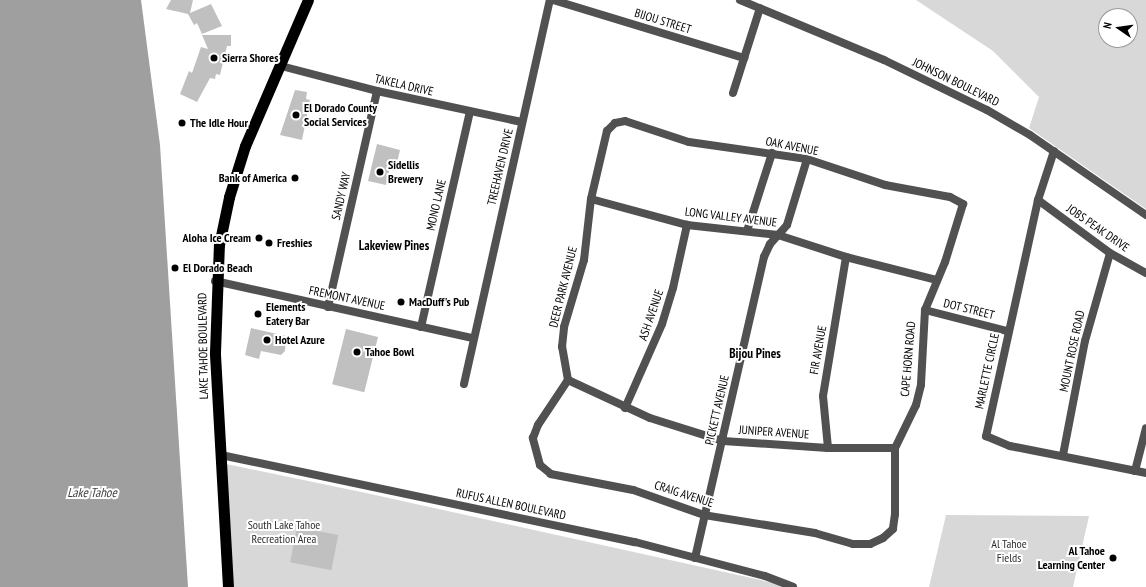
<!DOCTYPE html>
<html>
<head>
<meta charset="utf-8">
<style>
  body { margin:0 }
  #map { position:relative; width:1146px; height:587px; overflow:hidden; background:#fff; font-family:"PT Sans Narrow",sans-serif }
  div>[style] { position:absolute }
  .green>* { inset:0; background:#d8d8d8 }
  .water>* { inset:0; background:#9f9f9f }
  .building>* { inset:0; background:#c0c0c0; transform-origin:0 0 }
  .minor>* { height:8px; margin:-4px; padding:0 4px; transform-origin:4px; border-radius:4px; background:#515151 }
  .tertiary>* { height:8px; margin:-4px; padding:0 4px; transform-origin:4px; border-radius:4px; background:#515151 }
  .trunk>* { height:11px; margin:-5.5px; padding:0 5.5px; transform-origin:5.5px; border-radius:5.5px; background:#000 }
  .dots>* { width:11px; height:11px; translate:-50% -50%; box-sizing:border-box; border:2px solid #fff; border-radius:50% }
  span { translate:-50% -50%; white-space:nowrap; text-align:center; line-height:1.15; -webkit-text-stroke:4px #fff; paint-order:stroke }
  .street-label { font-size:12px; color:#000 }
  .poi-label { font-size:12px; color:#000; font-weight:700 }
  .left { translate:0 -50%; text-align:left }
  .right { translate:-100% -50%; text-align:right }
  .park-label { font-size:12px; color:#2f2f2f }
  .neighbourhood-label { font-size:13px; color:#000; font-weight:700 }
  .water-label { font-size:13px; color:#404040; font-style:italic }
  .north { position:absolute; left:1098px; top:8px; width:40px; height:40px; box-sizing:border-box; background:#fff; border:1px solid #999; border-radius:50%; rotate:283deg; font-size:11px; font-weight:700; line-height:16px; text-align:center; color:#000 }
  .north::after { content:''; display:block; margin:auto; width:14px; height:18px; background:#000; clip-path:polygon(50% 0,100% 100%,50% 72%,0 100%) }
</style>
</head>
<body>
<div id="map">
  <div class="green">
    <div style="clip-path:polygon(evenodd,916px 0,1146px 0,1146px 209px,1029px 128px,1039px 97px,993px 51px,916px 0,1106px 16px,1130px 16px,1130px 40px,1106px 40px,1106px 16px)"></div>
    <div style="clip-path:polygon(226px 464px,366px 493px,792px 587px,232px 587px)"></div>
    <div style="clip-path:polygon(946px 515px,1089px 516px,1073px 587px,929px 587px)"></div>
  </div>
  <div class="water">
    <div style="clip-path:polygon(0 0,141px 0,160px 145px,188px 587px,0 587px)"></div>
  </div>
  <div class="building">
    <div style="clip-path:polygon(171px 0,193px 0,190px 13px,211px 4px,222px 26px,202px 34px,197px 23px,194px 25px,188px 14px,166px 9px)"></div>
    <div style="clip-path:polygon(202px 35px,231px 35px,231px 46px,227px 46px,220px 75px,216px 74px,215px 79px,210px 78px,197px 102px,180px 94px,189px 71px,192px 73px,201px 47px,208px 49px)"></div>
    <div style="clip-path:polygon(295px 90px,307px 92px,306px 99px,310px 100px,302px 140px,280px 135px)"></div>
    <div style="clip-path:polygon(377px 144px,400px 150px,397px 163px,391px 162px,386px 185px,368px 181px)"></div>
    <div style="clip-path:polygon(251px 328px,286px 336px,285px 351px,281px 355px,261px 351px,259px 359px,245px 355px)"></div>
    <div style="left:346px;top:329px;width:33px;height:57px;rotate:14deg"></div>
    <div style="left:297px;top:527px;width:42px;height:36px;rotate:11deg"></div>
  </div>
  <div class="minor">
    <div style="left:553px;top:0;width:200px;rotate:16.9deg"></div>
    <div style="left:281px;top:66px;width:99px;rotate:14.6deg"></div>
    <div style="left:377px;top:91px;width:148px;rotate:12.1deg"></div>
    <div style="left:733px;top:93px;width:89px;rotate:-72.4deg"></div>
    <div style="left:625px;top:121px;width:67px;rotate:18.2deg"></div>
    <div style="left:689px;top:142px;width:119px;rotate:8.2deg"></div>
    <div style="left:807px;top:159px;width:82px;rotate:18.4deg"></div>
    <div style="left:885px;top:185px;width:66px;rotate:10.5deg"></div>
    <div style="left:950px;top:197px;width:15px;rotate:28deg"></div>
    <div style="left:963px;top:204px;width:61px;rotate:107.2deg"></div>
    <div style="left:945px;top:262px;width:52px;rotate:112.6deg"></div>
    <div style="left:925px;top:310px;width:75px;rotate:93.1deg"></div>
    <div style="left:921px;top:385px;width:21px;rotate:104deg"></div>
    <div style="left:916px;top:405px;width:48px;rotate:116deg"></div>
    <div style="left:895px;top:448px;width:66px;rotate:90deg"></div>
    <div style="left:895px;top:514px;width:15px;rotate:98deg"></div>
    <div style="left:893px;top:529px;width:13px;rotate:138deg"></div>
    <div style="left:883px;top:538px;width:14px;rotate:155deg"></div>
    <div style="left:870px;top:544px;width:17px;rotate:180deg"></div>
    <div style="left:853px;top:544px;width:40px;rotate:-164deg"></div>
    <div style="left:815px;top:533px;width:112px;rotate:-170.8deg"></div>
    <div style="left:704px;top:515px;width:75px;rotate:-160.6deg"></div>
    <div style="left:633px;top:490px;width:84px;rotate:-169deg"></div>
    <div style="left:551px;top:474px;width:14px;rotate:-141deg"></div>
    <div style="left:540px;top:465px;width:28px;rotate:-105deg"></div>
    <div style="left:533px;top:438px;width:14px;rotate:-69deg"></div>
    <div style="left:538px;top:425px;width:54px;rotate:-56.3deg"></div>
    <div style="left:568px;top:380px;width:34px;rotate:-100deg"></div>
    <div style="left:562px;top:347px;width:20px;rotate:-84deg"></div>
    <div style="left:564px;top:327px;width:70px;rotate:-73.4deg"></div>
    <div style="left:584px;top:260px;width:61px;rotate:-83.5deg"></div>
    <div style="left:591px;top:199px;width:70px;rotate:-76.8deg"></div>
    <div style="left:607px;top:131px;width:11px;rotate:-45deg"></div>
    <div style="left:615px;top:123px;width:10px;rotate:-11deg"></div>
    <div style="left:1054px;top:151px;width:52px;rotate:108.1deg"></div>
    <div style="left:1038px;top:200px;width:242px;rotate:102.4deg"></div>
    <div style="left:986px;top:436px;width:26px;rotate:23deg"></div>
    <div style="left:1010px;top:446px;width:139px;rotate:11.2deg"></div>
    <div style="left:591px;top:199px;width:99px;rotate:15.2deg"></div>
    <div style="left:687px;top:225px;width:92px;rotate:6.3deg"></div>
    <div style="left:778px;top:235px;width:71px;rotate:17.9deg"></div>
    <div style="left:846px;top:257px;width:94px;rotate:14.2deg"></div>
    <div style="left:1038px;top:200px;width:89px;rotate:36.4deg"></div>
    <div style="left:1110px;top:253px;width:41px;rotate:29.1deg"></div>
    <div style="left:747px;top:231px;width:82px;rotate:-72.2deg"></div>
    <div style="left:215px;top:281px;width:264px;rotate:12.5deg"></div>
    <div style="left:328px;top:307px;width:221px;rotate:-77.2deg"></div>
    <div style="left:925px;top:310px;width:85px;rotate:14.4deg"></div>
    <div style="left:421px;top:327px;width:221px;rotate:-77.2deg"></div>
    <div style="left:568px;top:380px;width:90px;rotate:24.9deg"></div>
    <div style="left:650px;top:418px;width:77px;rotate:17.5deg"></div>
    <div style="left:723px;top:441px;width:105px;rotate:3.8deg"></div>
    <div style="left:828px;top:448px;width:67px"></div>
    <div style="left:464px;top:384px;width:394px;rotate:-77.4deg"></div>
    <div style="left:625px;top:408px;width:92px;rotate:-66.2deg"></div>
    <div style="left:662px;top:324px;width:38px;rotate:-73deg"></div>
    <div style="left:673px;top:288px;width:65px;rotate:-77.5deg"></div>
    <div style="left:828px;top:448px;width:52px;rotate:-95.5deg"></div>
    <div style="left:823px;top:396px;width:141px;rotate:-80.6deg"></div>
    <div style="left:1063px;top:455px;width:116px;rotate:-79.1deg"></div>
    <div style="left:1085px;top:341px;width:91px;rotate:-74.1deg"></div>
    <div style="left:1135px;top:471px;width:44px;rotate:-75.7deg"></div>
    <div style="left:695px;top:558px;width:309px;rotate:-77.1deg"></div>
    <div style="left:764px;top:257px;width:14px;rotate:-65deg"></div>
    <div style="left:770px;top:244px;width:25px;rotate:-48deg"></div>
    <div style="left:787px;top:225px;width:69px;rotate:-73.1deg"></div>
  </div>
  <div class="tertiary">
    <div style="left:740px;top:0;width:156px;rotate:22.6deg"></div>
    <div style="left:884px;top:60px;width:114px;rotate:25.9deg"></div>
    <div style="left:987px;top:110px;width:50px;rotate:30.2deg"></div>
    <div style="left:1030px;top:135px;width:141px;rotate:34.6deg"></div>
    <div style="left:221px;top:455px;width:423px;rotate:11.9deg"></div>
    <div style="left:635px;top:542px;width:134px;rotate:14.7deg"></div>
    <div style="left:765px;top:576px;width:30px;rotate:21deg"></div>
  </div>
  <div class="trunk">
    <div style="left:228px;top:587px;width:235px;rotate:-93.2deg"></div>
    <div style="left:215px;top:352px;width:107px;rotate:-87.9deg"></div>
    <div style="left:219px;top:245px;width:49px;rotate:-78.2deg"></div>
    <div style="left:229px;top:197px;width:53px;rotate:-72.6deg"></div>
    <div style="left:245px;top:146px;width:159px;rotate:-66.7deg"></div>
  </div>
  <div class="dots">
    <div style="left:214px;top:58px;background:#000"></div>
    <div style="left:296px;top:115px;background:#000"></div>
    <div style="left:182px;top:123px;background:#000"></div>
    <div style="left:380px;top:172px;background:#000"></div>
    <div style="left:295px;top:178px;background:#000"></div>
    <div style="left:259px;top:238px;background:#000"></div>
    <div style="left:269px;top:243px;background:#000"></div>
    <div style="left:175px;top:268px;background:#000"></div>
    <div style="left:401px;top:302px;background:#000"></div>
    <div style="left:258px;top:314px;background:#000"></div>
    <div style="left:267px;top:340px;background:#000"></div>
    <div style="left:357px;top:352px;background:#000"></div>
    <div style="left:1113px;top:558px;background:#000"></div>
  </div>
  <div class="street-label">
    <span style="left:663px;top:21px;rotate:17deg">BIJOU STREET</span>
    <span style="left:956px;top:82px;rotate:26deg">JOHNSON BOULEVARD</span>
    <span style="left:404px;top:85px;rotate:13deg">TAKELA DRIVE</span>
    <span style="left:792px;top:146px;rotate:11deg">OAK AVENUE</span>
    <span style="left:500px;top:167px;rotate:-77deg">TREEHAVEN DRIVE</span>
    <span style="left:341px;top:196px;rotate:-77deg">SANDY WAY</span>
    <span style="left:436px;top:205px;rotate:-77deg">MONO LANE</span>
    <span style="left:731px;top:217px;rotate:7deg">LONG VALLEY AVENUE</span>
    <span style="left:1098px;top:228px;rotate:35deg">JOBS PEAK DRIVE</span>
    <span style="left:563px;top:287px;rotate:-76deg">DEER PARK AVENUE</span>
    <span style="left:347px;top:298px;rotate:12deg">FREMONT AVENUE</span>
    <span style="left:969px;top:309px;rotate:14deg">DOT STREET</span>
    <span style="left:651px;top:315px;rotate:-71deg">ASH AVENUE</span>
    <span style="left:203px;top:346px;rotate:-91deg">LAKE TAHOE BOULEVARD</span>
    <span style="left:818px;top:350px;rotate:-80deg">FIR AVENUE</span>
    <span style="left:1072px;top:351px;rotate:-78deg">MOUNT ROSE ROAD</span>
    <span style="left:908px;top:359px;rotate:-85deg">CAPE HORN ROAD</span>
    <span style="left:987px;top:371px;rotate:-78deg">MARLETTE CIRCLE</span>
    <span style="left:717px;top:410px;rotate:-77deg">PICKETT AVENUE</span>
    <span style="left:774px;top:432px;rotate:4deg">JUNIPER AVENUE</span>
    <span style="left:684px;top:494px;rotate:18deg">CRAIG AVENUE</span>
    <span style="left:511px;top:504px;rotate:12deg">RUFUS ALLEN BOULEVARD</span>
  </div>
  <div class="poi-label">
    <span class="left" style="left:222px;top:58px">Sierra Shores</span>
    <span class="left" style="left:304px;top:115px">El Dorado County<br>Social Services</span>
    <span class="left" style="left:190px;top:123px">The Idle Hour</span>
    <span class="left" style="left:388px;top:172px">Sidellis<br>Brewery</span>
    <span class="right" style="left:287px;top:178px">Bank of America</span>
    <span class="right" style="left:251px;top:238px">Aloha Ice Cream</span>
    <span class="left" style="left:277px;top:243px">Freshies</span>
    <span class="left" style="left:183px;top:268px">El Dorado Beach</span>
    <span class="left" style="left:409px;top:302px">MacDuff's Pub</span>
    <span class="left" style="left:266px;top:314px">Elements<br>Eatery Bar</span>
    <span class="left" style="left:275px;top:340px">Hotel Azure</span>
    <span class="left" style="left:365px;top:352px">Tahoe Bowl</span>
    <span class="right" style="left:1105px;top:558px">Al Tahoe<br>Learning Center</span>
  </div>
  <div class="park-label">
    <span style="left:284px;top:532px">South Lake Tahoe<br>Recreation Area</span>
    <span style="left:1009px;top:551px">Al Tahoe<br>Fields</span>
  </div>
  <div class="neighbourhood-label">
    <span style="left:394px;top:246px">Lakeview Pines</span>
    <span style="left:755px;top:354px">Bijou Pines</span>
  </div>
  <div class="water-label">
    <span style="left:92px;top:493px">Lake Tahoe</span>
  </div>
  <div class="north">N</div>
</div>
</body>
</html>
